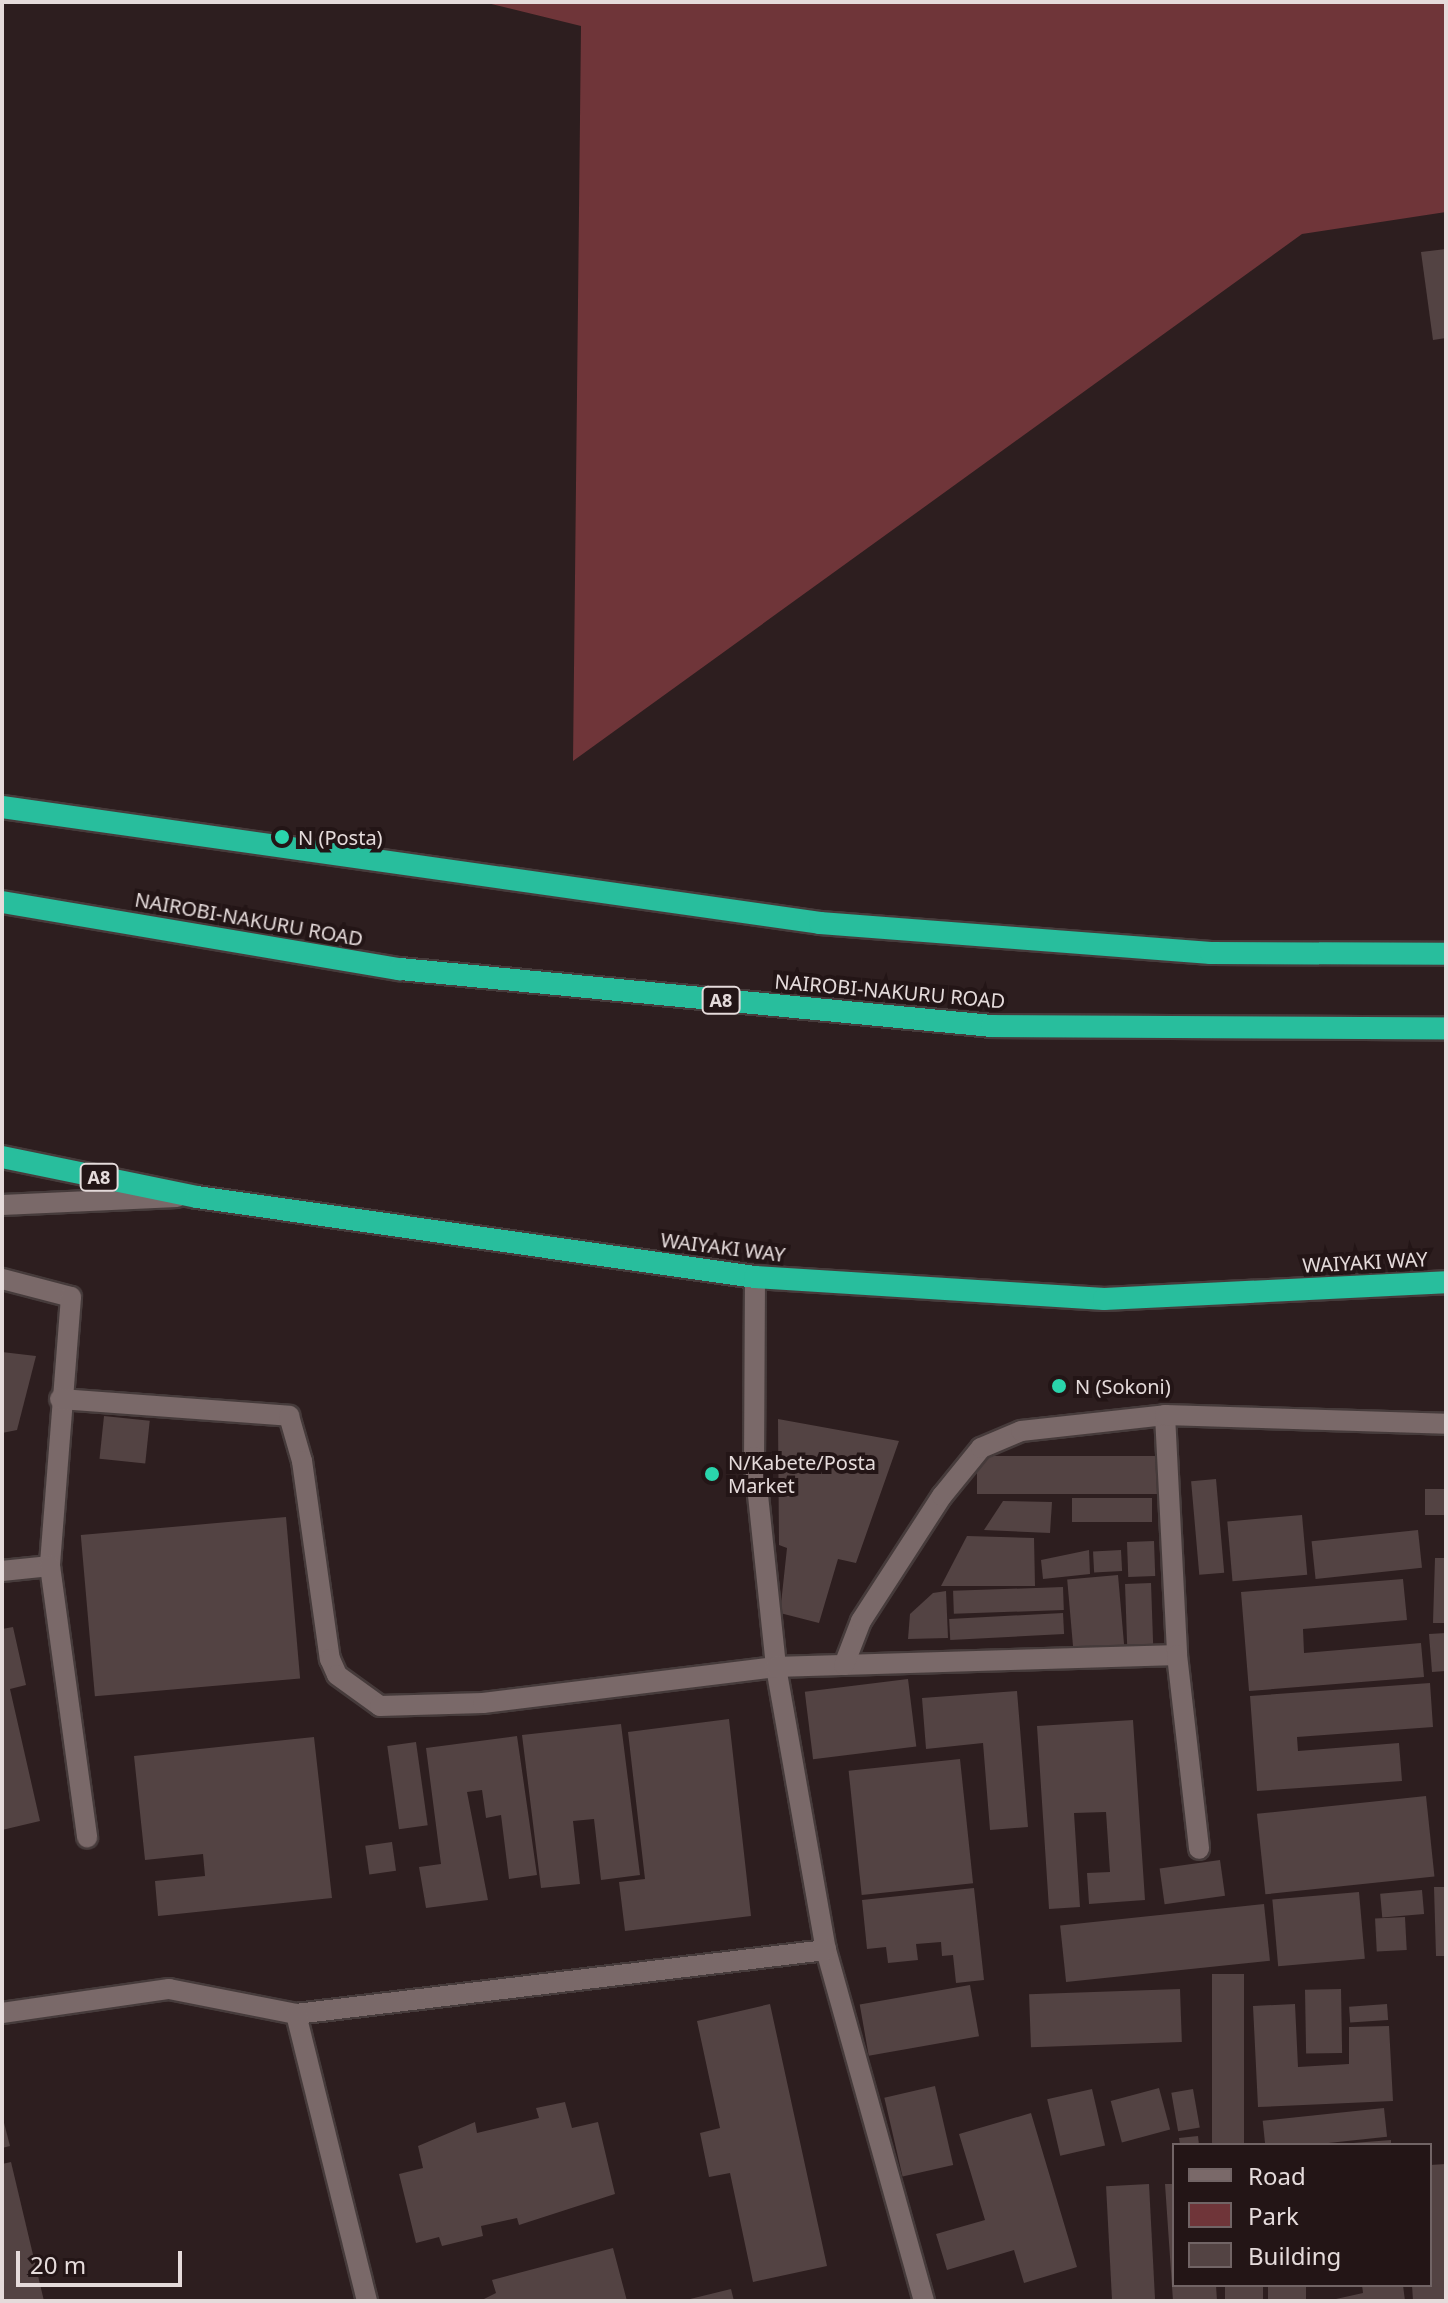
<!DOCTYPE html>
<html>
<head>
<meta charset="utf-8">
<style>
  body { margin:0 }
  #map { position:relative; width:1448px; height:2303px; overflow:hidden; background:#2d1e1f; font-family:"Noto Sans",sans-serif }
  div>[style] { position:absolute }
  .green>* { inset:0; background:#6f3539 }
  .building>* { inset:0; background:#534343; transform-origin:0 0 }
  .roads { filter:drop-shadow(2px 0 #463b3b) drop-shadow(-2px 0 #463b3b) drop-shadow(0 2px #463b3b) drop-shadow(0 -2px #463b3b) }
  .minor>* { height:20px; margin:-10px; padding:0 10px; transform-origin:10px; border-radius:10px; background:#7a6969 }
  .tertiary>* { height:20px; margin:-10px; padding:0 10px; transform-origin:10px; border-radius:10px; background:#7a6969 }
  .trunk>* { height:22px; margin:-11px; padding:0 11px; transform-origin:11px; border-radius:11px; background:#28be9d }
  .dots>* { width:22px; height:22px; translate:-50% -50%; box-sizing:border-box; border:4px solid #231516; border-radius:50% }
  span { translate:-50% -50%; white-space:nowrap; text-align:center; line-height:1.15; -webkit-text-stroke:8px #231516; paint-order:stroke }
  .shield-label span { padding:2px 6px; background:#231516; border:2px solid; border-radius:6px; -webkit-text-stroke-width:0 }
  .shield-label { font-size:18px; color:#e5dbdb; font-weight:700 }
  .poi-label { font-size:20px; color:#e5dbdb }
  .left { translate:0 -50%; text-align:left }
  .street-label { font-size:20px; color:#e5dbdb }
  .frame { position:absolute; inset:0; border:4px solid #e5dbdb; pointer-events:none }
  .legend { position:absolute; left:1172px; top:2143px; width:260px; height:144px; box-sizing:border-box; background:#231516; border:2px solid #716465; margin:0; padding:10px 14px; list-style:none; font-size:24px; color:#e5dbdb }
  .legend li { display:flex; align-items:center; gap:16px; height:40px }
  .legend b { width:40px; border:2px solid #716465 }
  .scale { position:absolute; left:16px; top:2251px; width:166px; height:36px; box-sizing:border-box; border:4px solid #e5dbdb; border-top:0; padding-left:10px; font-size:24px; line-height:28px; white-space:nowrap; color:#e5dbdb; -webkit-text-stroke:6px #231516; paint-order:stroke }
</style>
</head>
<body>
<div id="map">
  <div class="green">
    <div style="clip-path:polygon(483px 2px,1446px 2px,1446px 212px,1302px 234px,573px 761px,581px 26px)"></div>
  </div>
  <div class="building">
    <div style="clip-path:polygon(1446px 249px,1446px 338px,1433px 340px,1421px 252px)"></div>
    <div style="clip-path:polygon(2px 1352px,36px 1356px,17px 1430px,2px 1433px)"></div>
    <div style="left:104px;top:1416px;width:46px;height:43px;rotate:6deg"></div>
    <div style="clip-path:polygon(778px 1419px,899px 1441px,856px 1563px,838px 1559px,819px 1623px,780px 1613px,787px 1548px,779px 1545px)"></div>
    <div style="left:1163px;top:1456px;width:38px;height:186px;rotate:90deg"></div>
    <div style="left:1216px;top:1479px;width:94px;height:25px;rotate:85deg"></div>
    <div style="left:1446px;top:1489px;width:26px;height:21px;rotate:90deg"></div>
    <div style="left:1072px;top:1498px;width:80px;height:24px"></div>
    <div style="clip-path:polygon(1003px 1501px,1052px 1502px,1050px 1533px,984px 1530px)"></div>
    <div style="left:1302px;top:1515px;width:60px;height:75px;rotate:85deg"></div>
    <div style="left:286px;top:1517px;width:162px;height:206px;rotate:85deg"></div>
    <div style="left:1418px;top:1530px;width:38px;height:107px;rotate:84deg"></div>
    <div style="clip-path:polygon(967px 1536px,1034px 1538px,1035px 1586px,941px 1586px)"></div>
    <div style="left:1154px;top:1541px;width:35px;height:27px;rotate:88deg"></div>
    <div style="clip-path:polygon(1089px 1550px,1090px 1574px,1043px 1579px,1041px 1560px)"></div>
    <div style="left:1121px;top:1550px;width:21px;height:28px;rotate:87deg"></div>
    <div style="clip-path:polygon(1435px 1558px,1446px 1558px,1446px 1623px,1433px 1623px)"></div>
    <div style="left:1118px;top:1575px;width:75px;height:51px;rotate:85deg"></div>
    <div style="clip-path:polygon(1403px 1579px,1407px 1620px,1303px 1629px,1304px 1653px,1421px 1643px,1424px 1677px,1249px 1691px,1241px 1592px)"></div>
    <div style="left:1151px;top:1583px;width:70px;height:26px;rotate:88deg"></div>
    <div style="left:1063px;top:1587px;width:23px;height:110px;rotate:88deg"></div>
    <div style="clip-path:polygon(946px 1591px,948px 1638px,908px 1639px,910px 1614px,933px 1593px)"></div>
    <div style="left:1063px;top:1613px;width:21px;height:114px;rotate:87deg"></div>
    <div style="clip-path:polygon(13px 1627px,26px 1685px,10px 1689px,40px 1821px,2px 1830px,2px 1629px)"></div>
    <div style="clip-path:polygon(1446px 1633px,1446px 1671px,1432px 1672px,1429px 1634px)"></div>
    <div style="left:908px;top:1679px;width:68px;height:104px;rotate:83deg"></div>
    <div style="clip-path:polygon(1430px 1683px,1433px 1727px,1297px 1737px,1298px 1751px,1399px 1743px,1402px 1781px,1257px 1791px,1250px 1696px)"></div>
    <div style="clip-path:polygon(1017px 1691px,1028px 1827px,990px 1830px,983px 1743px,926px 1749px,922px 1698px)"></div>
    <div style="clip-path:polygon(729px 1719px,751px 1916px,625px 1931px,619px 1882px,645px 1879px,628px 1732px)"></div>
    <div style="clip-path:polygon(1133px 1720px,1145px 1900px,1089px 1904px,1087px 1873px,1110px 1872px,1106px 1812px,1074px 1813px,1080px 1907px,1049px 1909px,1037px 1726px)"></div>
    <div style="clip-path:polygon(621px 1724px,640px 1875px,601px 1880px,594px 1819px,573px 1821px,580px 1884px,541px 1888px,522px 1735px)"></div>
    <div style="clip-path:polygon(517px 1736px,537px 1875px,509px 1879px,501px 1815px,486px 1818px,482px 1790px,467px 1792px,488px 1900px,426px 1908px,419px 1867px,441px 1864px,426px 1748px)"></div>
    <div style="clip-path:polygon(314px 1737px,332px 1898px,158px 1916px,155px 1881px,205px 1876px,203px 1854px,145px 1860px,134px 1756px)"></div>
    <div style="left:416px;top:1742px;width:84px;height:29px;rotate:82deg"></div>
    <div style="left:960px;top:1759px;width:125px;height:112px;rotate:84deg"></div>
    <div style="left:1426px;top:1796px;width:81px;height:170px;rotate:84deg"></div>
    <div style="left:392px;top:1842px;width:29px;height:27px;rotate:82deg"></div>
    <div style="left:1220px;top:1860px;width:36px;height:61px;rotate:82deg"></div>
    <div style="clip-path:polygon(1434px 1887px,1446px 1887px,1446px 1956px,1436px 1956px)"></div>
    <div style="clip-path:polygon(974px 1888px,984px 1980px,956px 1983px,953px 1955px,942px 1956px,941px 1942px,916px 1944px,918px 1960px,888px 1963px,886px 1947px,867px 1949px,862px 1900px)"></div>
    <div style="left:1422px;top:1890px;width:24px;height:42px;rotate:85deg"></div>
    <div style="left:1359px;top:1892px;width:67px;height:87px;rotate:85deg"></div>
    <div style="left:1264px;top:1904px;width:57px;height:205px;rotate:84deg"></div>
    <div style="left:1405px;top:1917px;width:33px;height:30px;rotate:87deg"></div>
    <div style="left:1212px;top:1974px;width:32px;height:171px"></div>
    <div style="left:970px;top:1985px;width:52px;height:112px;rotate:80deg"></div>
    <div style="left:1180px;top:1989px;width:53px;height:151px;rotate:88deg"></div>
    <div style="left:1341px;top:1989px;width:64px;height:36px;rotate:89deg"></div>
    <div style="clip-path:polygon(770px 2004px,827px 2266px,753px 2282px,730px 2173px,709px 2177px,700px 2133px,720px 2128px,697px 2021px)"></div>
    <div style="clip-path:polygon(1295px 2004px,1298px 2067px,1349px 2064px,1349px 2027px,1389px 2026px,1393px 2101px,1258px 2107px,1253px 2006px)"></div>
    <div style="left:1387px;top:2004px;width:16px;height:38px;rotate:86deg"></div>
    <div style="left:935px;top:2086px;width:81px;height:52px;rotate:77deg"></div>
    <div style="left:1159px;top:2088px;width:43px;height:50px;rotate:75deg"></div>
    <div style="left:1092px;top:2089px;width:58px;height:46px;rotate:77deg"></div>
    <div style="left:1193px;top:2089px;width:39px;height:22px;rotate:80deg"></div>
    <div style="clip-path:polygon(565px 2102px,572px 2128px,598px 2122px,615px 2194px,519px 2225px,517px 2218px,481px 2226px,483px 2236px,442px 2246px,439px 2237px,416px 2243px,399px 2174px,423px 2168px,418px 2146px,475px 2122px,477px 2133px,539px 2118px,536px 2108px)"></div>
    <div style="left:1384px;top:2108px;width:29px;height:122px;rotate:84deg"></div>
    <div style="clip-path:polygon(1031px 2113px,1077px 2267px,1024px 2283px,1014px 2250px,947px 2270px,936px 2234px,985px 2220px,959px 2134px)"></div>
    <div style="clip-path:polygon(2px 2115px,10px 2146px,2px 2148px)"></div>
    <div style="clip-path:polygon(1198px 2136px,1199px 2145px,1180px 2145px,1179px 2138px)"></div>
    <div style="clip-path:polygon(1391px 2140px,1391px 2145px,1353px 2145px,1353px 2143px)"></div>
    <div style="clip-path:polygon(11px 2162px,44px 2301px,2px 2301px,2px 2164px)"></div>
    <div style="clip-path:polygon(1446px 2164px,1446px 2301px,1413px 2301px,1412px 2285px,1430px 2285px,1430px 2165px)"></div>
    <div style="left:1149px;top:2184px;width:117px;height:43px;rotate:87deg"></div>
    <div style="clip-path:polygon(1165px 2184px,1174px 2184px,1174px 2285px,1216px 2285px,1217px 2301px,1173px 2301px)"></div>
    <div style="clip-path:polygon(613px 2248px,627px 2301px,480px 2301px,496px 2293px,492px 2280px)"></div>
    <div style="left:1225px;top:2285px;width:38px;height:16px"></div>
    <div style="left:1268px;top:2285px;width:38px;height:16px"></div>
    <div style="clip-path:polygon(1362px 2285px,1403px 2285px,1405px 2301px,1327px 2301px,1363px 2293px)"></div>
    <div style="clip-path:polygon(731px 2289px,734px 2301px,686px 2301px,686px 2300px)"></div>
  </div>
  <div class="roads">
    <div class="minor">
      <div style="left:755px;top:1277px;width:180px;rotate:90.3deg"></div>
      <div style="left:754px;top:1457px;width:211px;rotate:84deg"></div>
      <div style="left:776px;top:1667px;width:287px;rotate:80deg"></div>
      <div style="left:826px;top:1950px;width:364px;rotate:74.4deg"></div>
      <div style="left:2px;top:1279px;width:71px;rotate:14.6deg"></div>
      <div style="left:71px;top:1297px;width:270px;rotate:94.5deg"></div>
      <div style="left:50px;top:1566px;width:48px;rotate:174.1deg"></div>
      <div style="left:60px;top:1399px;width:230px;rotate:4.2deg"></div>
      <div style="left:289px;top:1416px;width:47px;rotate:73.9deg"></div>
      <div style="left:302px;top:1461px;width:200px;rotate:82deg"></div>
      <div style="left:330px;top:1659px;width:17px;rotate:66deg"></div>
      <div style="left:337px;top:1675px;width:53px;rotate:35.8deg"></div>
      <div style="left:380px;top:1706px;width:103px;rotate:-1.7deg"></div>
      <div style="left:483px;top:1703px;width:295px;rotate:-7deg"></div>
      <div style="left:776px;top:1667px;width:401px;rotate:-1.7deg"></div>
      <div style="left:1165px;top:1415px;width:240px;rotate:87.1deg"></div>
      <div style="left:1177px;top:1655px;width:195px;rotate:83.5deg"></div>
      <div style="left:50px;top:1566px;width:274px;rotate:82.2deg"></div>
      <div style="left:844px;top:1665px;width:47px;rotate:-68.9deg"></div>
      <div style="left:861px;top:1621px;width:149px;rotate:-57.1deg"></div>
      <div style="left:942px;top:1496px;width:62px;rotate:-50.9deg"></div>
      <div style="left:981px;top:1448px;width:43px;rotate:-23deg"></div>
      <div style="left:1021px;top:1431px;width:145px;rotate:-6.3deg"></div>
      <div style="left:1165px;top:1415px;width:281px;rotate:1.8deg"></div>
      <div style="left:2px;top:2013px;width:169px;rotate:-8.2deg"></div>
      <div style="left:169px;top:1989px;width:129px;rotate:11.1deg"></div>
      <div style="left:296px;top:2014px;width:534px;rotate:-6.89deg"></div>
      <div style="left:296px;top:2014px;width:296px;rotate:76.1deg"></div>
    </div>
    <div class="tertiary">
      <div style="left:2px;top:1205px;width:175px;rotate:-2.6deg"></div>
    </div>
    <div class="trunk">
      <div style="left:2px;top:807px;width:826px;rotate:8.07deg"></div>
      <div style="left:820px;top:923px;width:392px;rotate:4.4deg"></div>
      <div style="left:1211px;top:953px;width:235px;rotate:0.2deg"></div>
      <div style="left:2px;top:902px;width:404px;rotate:9.6deg"></div>
      <div style="left:400px;top:969px;width:595px;rotate:5.5deg"></div>
      <div style="left:992px;top:1026px;width:454px;rotate:0.3deg"></div>
      <div style="left:2px;top:1157px;width:199px;rotate:11.6deg"></div>
      <div style="left:197px;top:1197px;width:564px;rotate:8.16deg"></div>
      <div style="left:755px;top:1277px;width:350px;rotate:3.6deg"></div>
      <div style="left:1104px;top:1299px;width:342px;rotate:-2.8deg"></div>
    </div>
  </div>
  <div class="dots">
    <div style="left:282px;top:837px;background:#2ad5ac"></div>
    <div style="left:1059px;top:1386px;background:#2ad5ac"></div>
    <div style="left:712px;top:1474px;background:#2ad5ac"></div>
  </div>
  <div class="shield-label">
    <span style="left:721px;top:1000px">A8</span>
    <span style="left:99px;top:1177px">A8</span>
  </div>
  <div class="poi-label">
    <span class="left" style="left:298px;top:837px">N (Posta)</span>
    <span class="left" style="left:1075px;top:1386px">N (Sokoni)</span>
    <span class="left" style="left:728px;top:1474px">N/Kabete/Posta<br>Market</span>
  </div>
  <div class="street-label">
    <span style="left:249px;top:919px;rotate:10deg">NAIROBI-NAKURU ROAD</span>
    <span style="left:890px;top:991px;rotate:5deg">NAIROBI-NAKURU ROAD</span>
    <span style="left:723px;top:1247px;rotate:7deg">WAIYAKI WAY</span>
    <span style="left:1365px;top:1262px;rotate:-3deg">WAIYAKI WAY</span>
  </div>
  <div class="frame"></div>
  <ul class="legend">
  <li><b style="height:10px;background:#7a6969"></b>Road</li>
  <li><b style="height:22px;background:#6f3539"></b>Park</li>
  <li><b style="height:22px;background:#534343"></b>Building</li>
  </ul>
  <div class="scale">20 m</div>
</div>
</body>
</html>
